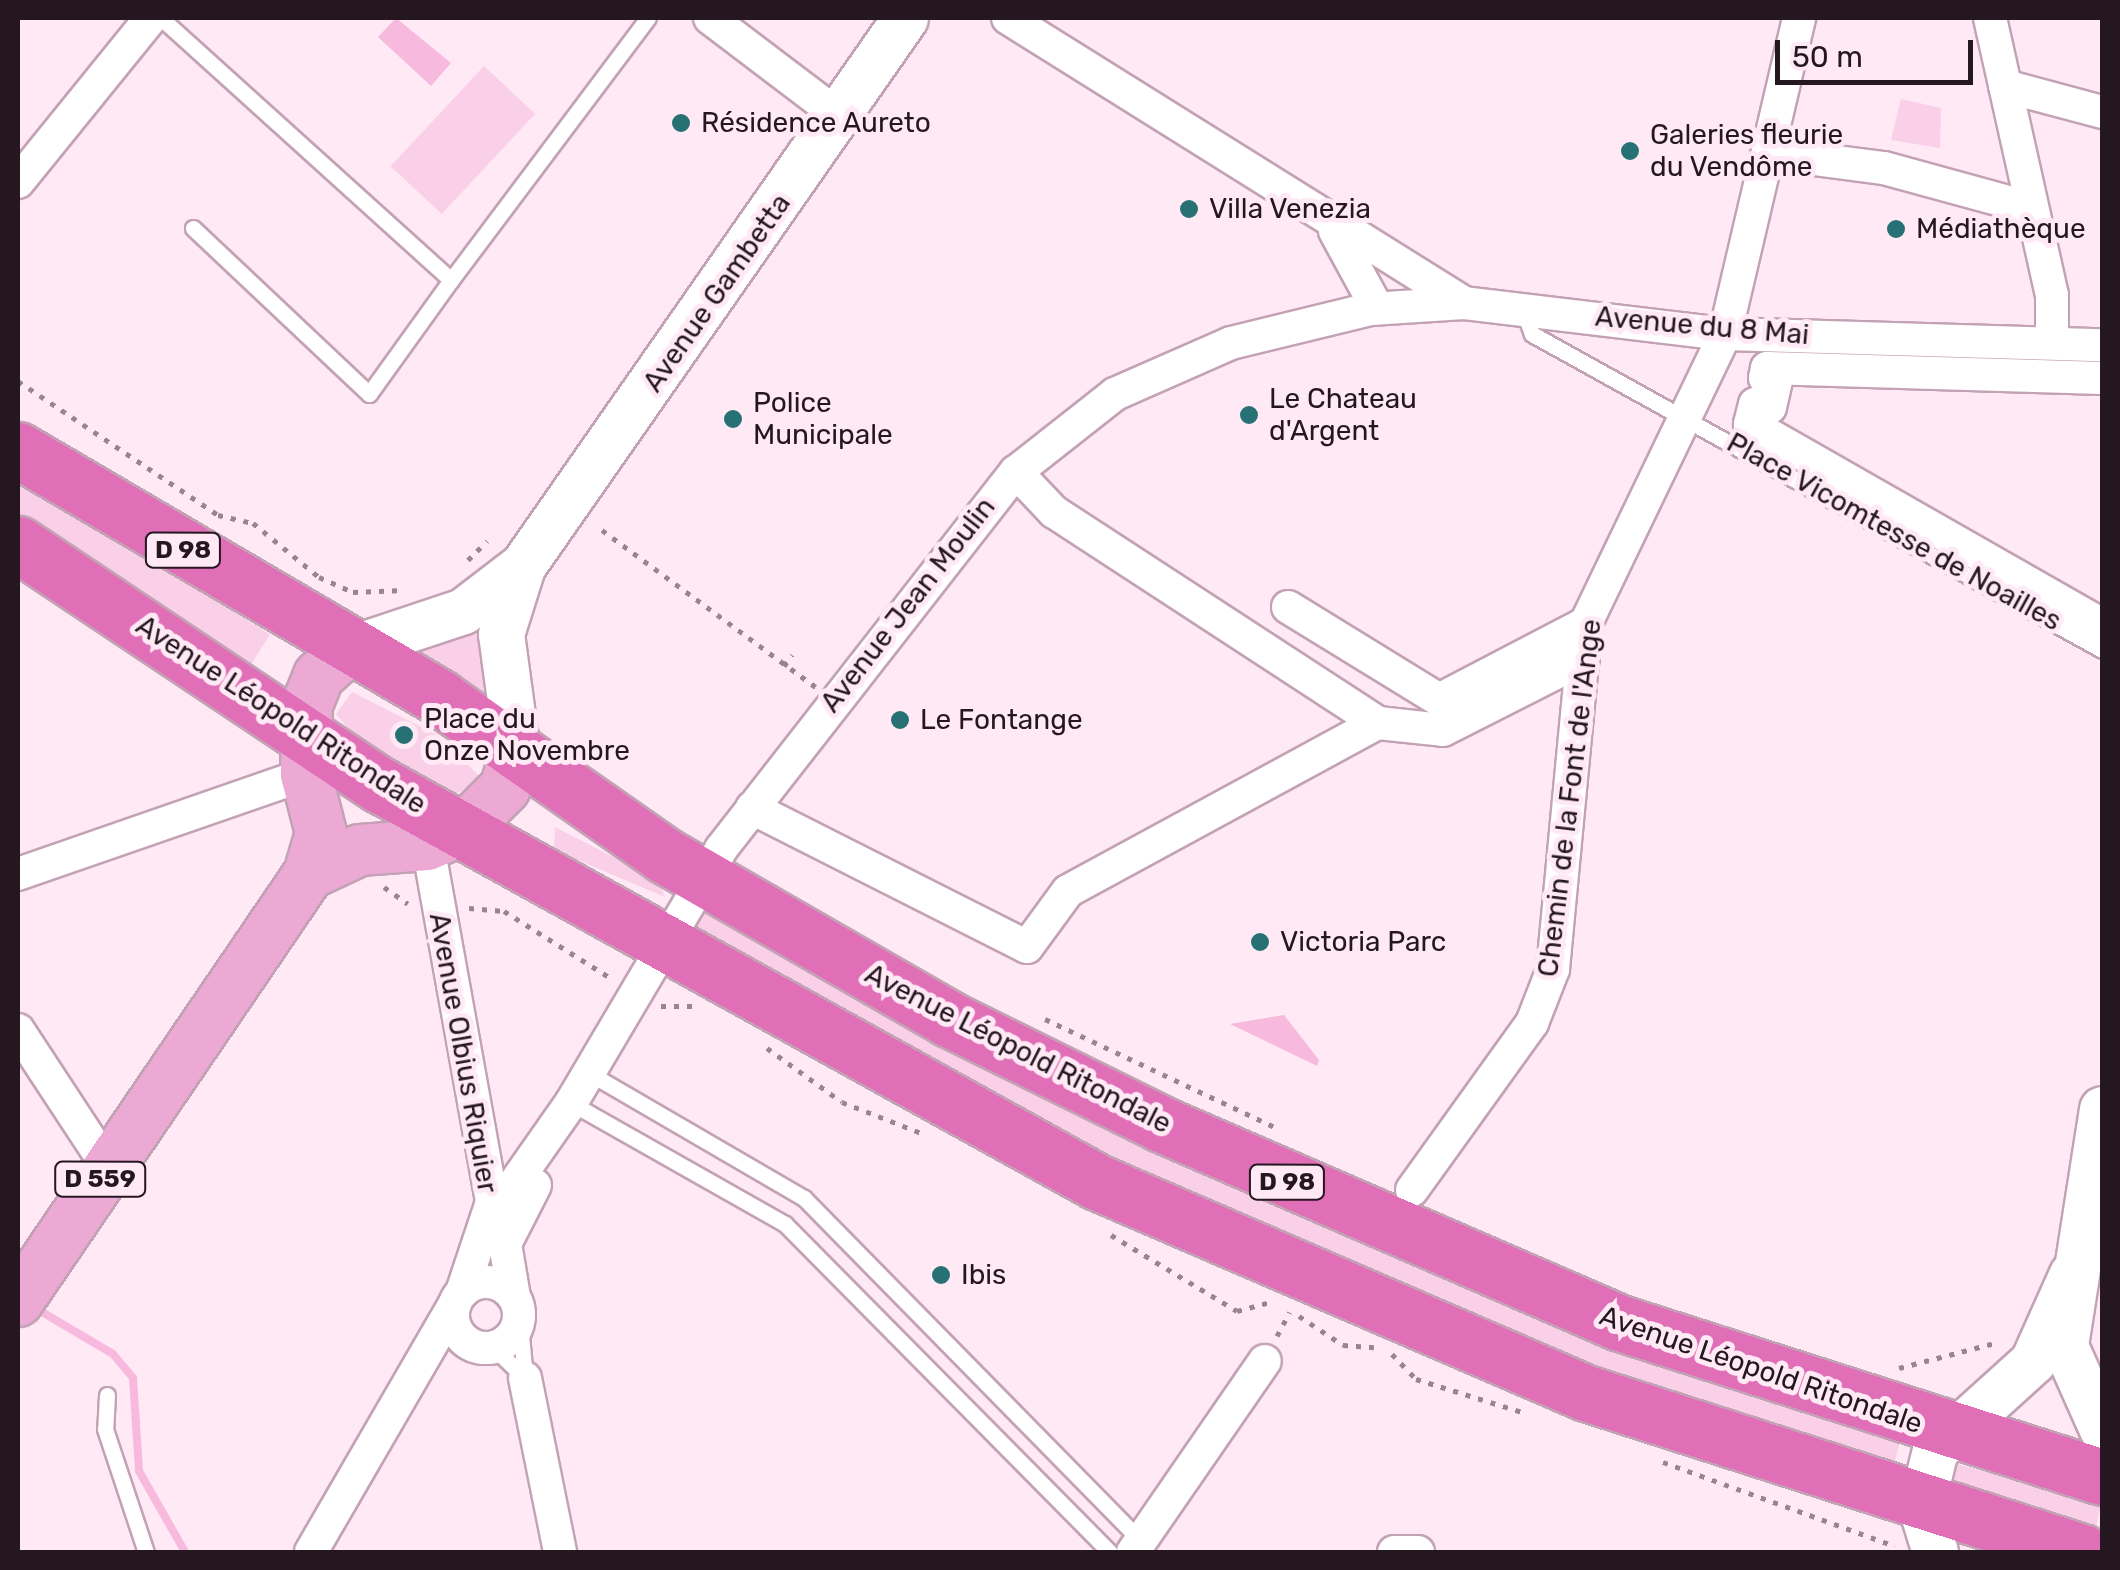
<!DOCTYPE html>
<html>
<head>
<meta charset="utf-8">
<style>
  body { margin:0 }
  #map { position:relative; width:2120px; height:1570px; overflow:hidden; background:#ffe9f5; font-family:Rubik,sans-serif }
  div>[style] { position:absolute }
  .green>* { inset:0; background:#f9d0e7; transform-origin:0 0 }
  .water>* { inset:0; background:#f8b9de }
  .stream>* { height:8px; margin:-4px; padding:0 4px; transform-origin:4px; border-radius:4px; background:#f8b9de }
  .path>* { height:5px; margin-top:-2.5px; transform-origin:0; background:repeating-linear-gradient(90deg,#97858f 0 5px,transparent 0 13px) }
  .roads { filter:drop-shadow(2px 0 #c4a2b5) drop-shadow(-2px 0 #c4a2b5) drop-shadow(0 2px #c4a2b5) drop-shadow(0 -2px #c4a2b5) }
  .lane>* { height:15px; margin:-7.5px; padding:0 7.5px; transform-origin:7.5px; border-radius:7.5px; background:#fff }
  .street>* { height:32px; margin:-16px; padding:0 16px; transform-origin:16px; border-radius:16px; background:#fff }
  .street>.ring { margin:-16px; padding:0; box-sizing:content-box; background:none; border:32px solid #fff; border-radius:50% }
  .secondary>* { height:45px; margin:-22.5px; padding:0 22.5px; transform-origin:22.5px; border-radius:22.5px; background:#fff }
  .primary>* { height:50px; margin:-25px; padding:0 25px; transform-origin:25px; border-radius:25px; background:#eca9d4 }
  .highway>* { height:55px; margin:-27.5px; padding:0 27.5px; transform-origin:27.5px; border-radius:27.5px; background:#e06fb7 }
  .dots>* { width:28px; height:28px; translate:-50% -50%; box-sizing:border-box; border:5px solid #ffe9f5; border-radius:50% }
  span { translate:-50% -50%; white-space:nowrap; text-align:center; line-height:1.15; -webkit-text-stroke:10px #ffe9f5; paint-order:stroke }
  .shield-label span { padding:2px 8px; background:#ffe9f5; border:2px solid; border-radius:8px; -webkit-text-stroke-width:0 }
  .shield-label { font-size:25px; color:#24171f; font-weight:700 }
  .poi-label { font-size:28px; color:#24171f }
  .left { translate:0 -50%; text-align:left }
  .street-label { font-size:28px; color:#24171f }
  .frame { position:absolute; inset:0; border:20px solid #24171f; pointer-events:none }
  .scale { position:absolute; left:1775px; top:40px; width:198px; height:45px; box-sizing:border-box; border:5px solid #24171f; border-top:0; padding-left:12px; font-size:30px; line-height:35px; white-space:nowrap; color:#24171f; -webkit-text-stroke:8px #ffe9f5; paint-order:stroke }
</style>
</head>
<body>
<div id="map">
  <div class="green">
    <div style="left:484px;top:66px;width:70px;height:137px;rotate:43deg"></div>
    <div style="clip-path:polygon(1901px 99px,1941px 108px,1940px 148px,1891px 140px)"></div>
    <div style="left:18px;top:477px;width:297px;height:39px;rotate:32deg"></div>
    <div style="clip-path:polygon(482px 613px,495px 702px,396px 641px)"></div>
    <div style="clip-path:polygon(352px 692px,439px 736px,482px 779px,454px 795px,370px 754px,336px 714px)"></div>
    <div style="clip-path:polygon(555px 827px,658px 880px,665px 897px,554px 850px)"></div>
    <div style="clip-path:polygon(699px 901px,1202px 1169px,1386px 1252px,1900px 1441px,1892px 1473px,1535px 1349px,1111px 1165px,683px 928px)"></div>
    <div style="left:1953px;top:1463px;width:154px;height:27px;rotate:14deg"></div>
  </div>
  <div class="water">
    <div style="clip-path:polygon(396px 18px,451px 63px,431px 86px,378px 37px)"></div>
    <div style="clip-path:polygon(1284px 1015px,1319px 1060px,1317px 1066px,1230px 1024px)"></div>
  </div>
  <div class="stream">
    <div style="left:42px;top:1312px;width:82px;rotate:30.6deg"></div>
    <div style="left:113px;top:1354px;width:31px;rotate:50deg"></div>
    <div style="left:133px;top:1378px;width:93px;rotate:86.3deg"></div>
    <div style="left:139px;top:1471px;width:93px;rotate:60.4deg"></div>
  </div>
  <div class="path">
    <div style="left:18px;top:381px;width:241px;rotate:33.8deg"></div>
    <div style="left:218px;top:515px;width:36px;rotate:13deg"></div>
    <div style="left:253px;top:523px;width:85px;rotate:39.3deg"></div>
    <div style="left:319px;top:577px;width:37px;rotate:24deg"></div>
    <div style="left:353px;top:592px;width:52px;rotate:-2.2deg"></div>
    <div style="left:602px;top:530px;width:265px;rotate:36.3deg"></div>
    <div style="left:468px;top:560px;width:27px;rotate:-45deg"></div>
    <div style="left:784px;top:666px;width:14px;rotate:-54deg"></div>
    <div style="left:384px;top:887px;width:29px;rotate:35deg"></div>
    <div style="left:469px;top:908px;width:35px;rotate:5deg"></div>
    <div style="left:504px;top:911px;width:128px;rotate:32.2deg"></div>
    <div style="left:661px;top:1006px;width:34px"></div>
    <div style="left:1045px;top:1019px;width:254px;rotate:25.2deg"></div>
    <div style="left:767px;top:1048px;width:92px;rotate:35.8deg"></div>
    <div style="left:842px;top:1102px;width:85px;rotate:21.4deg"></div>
    <div style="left:1111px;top:1235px;width:147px;rotate:31.1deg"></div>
    <div style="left:1237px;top:1311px;width:35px;rotate:-15deg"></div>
    <div style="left:1299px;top:1316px;width:53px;rotate:33.4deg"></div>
    <div style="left:1343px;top:1345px;width:31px;rotate:4deg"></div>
    <div style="left:1277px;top:1336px;width:27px;rotate:-62deg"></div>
    <div style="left:1392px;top:1354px;width:35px;rotate:46deg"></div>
    <div style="left:1416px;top:1379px;width:114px;rotate:17.3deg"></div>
    <div style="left:1899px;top:1368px;width:103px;rotate:-14.6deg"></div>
    <div style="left:1663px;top:1462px;width:247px;rotate:19.9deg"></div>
  </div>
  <div class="roads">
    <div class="lane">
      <div style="left:161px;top:18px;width:391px;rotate:42.1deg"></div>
      <div style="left:451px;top:280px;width:328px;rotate:-53.1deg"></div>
      <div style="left:193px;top:228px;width:242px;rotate:43.3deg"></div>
      <div style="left:369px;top:394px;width:140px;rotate:-54.3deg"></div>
      <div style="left:1524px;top:312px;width:23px;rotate:70deg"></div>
      <div style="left:1532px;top:334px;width:652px;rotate:29deg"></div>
      <div style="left:589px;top:1073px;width:249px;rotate:30.2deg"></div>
      <div style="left:804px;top:1198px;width:481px;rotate:45.5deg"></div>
      <div style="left:571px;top:1103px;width:246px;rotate:29.5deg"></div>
      <div style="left:785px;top:1224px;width:462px;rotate:45.3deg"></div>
      <div style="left:519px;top:1313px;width:65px;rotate:84.7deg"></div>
      <div style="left:493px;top:1347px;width:45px;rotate:44.1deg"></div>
      <div style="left:107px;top:1395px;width:34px;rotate:93deg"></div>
      <div style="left:105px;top:1429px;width:130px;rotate:71.6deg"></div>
    </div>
    <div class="street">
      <div style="left:710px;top:18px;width:162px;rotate:37.2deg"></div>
      <div style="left:1008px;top:18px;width:538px;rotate:32.01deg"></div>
      <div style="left:1464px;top:303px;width:263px;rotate:6.8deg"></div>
      <div style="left:1725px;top:334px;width:377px;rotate:1.7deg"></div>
      <div style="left:1990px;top:18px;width:284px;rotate:77.4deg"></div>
      <div style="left:2052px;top:295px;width:46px;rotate:90deg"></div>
      <div style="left:2005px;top:86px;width:100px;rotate:15deg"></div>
      <div style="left:1768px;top:153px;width:117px;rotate:7.4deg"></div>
      <div style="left:1884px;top:168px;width:151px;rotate:15.3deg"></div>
      <div style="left:18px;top:182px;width:211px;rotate:-51deg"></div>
      <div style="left:1335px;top:231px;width:88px;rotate:61.4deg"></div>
      <div style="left:2102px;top:378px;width:335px;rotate:-178.3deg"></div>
      <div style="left:1767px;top:368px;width:10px;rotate:101deg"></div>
      <div style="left:1765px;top:378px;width:11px;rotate:15deg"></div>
      <div style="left:1776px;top:381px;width:27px;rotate:103deg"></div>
      <div style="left:1770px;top:407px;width:15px;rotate:-169deg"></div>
      <div style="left:1755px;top:404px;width:21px;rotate:104deg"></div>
      <div style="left:1750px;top:424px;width:405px;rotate:29.7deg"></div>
      <div style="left:1288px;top:607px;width:177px;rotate:31.6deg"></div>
      <div style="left:1439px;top:700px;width:166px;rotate:-27.6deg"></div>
      <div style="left:1378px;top:723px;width:65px;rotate:6.1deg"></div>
      <div style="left:1443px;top:730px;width:157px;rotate:-26.9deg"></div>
      <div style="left:752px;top:808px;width:308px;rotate:26.8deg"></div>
      <div style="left:1027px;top:947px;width:69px;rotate:-53.8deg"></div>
      <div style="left:1068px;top:891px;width:353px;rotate:-28.5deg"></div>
      <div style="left:1378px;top:723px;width:387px;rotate:-146.9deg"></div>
      <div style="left:1054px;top:512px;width:55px;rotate:-133.5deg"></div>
      <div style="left:425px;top:829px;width:379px;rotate:79.8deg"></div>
      <div style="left:492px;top:1202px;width:95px;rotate:108.4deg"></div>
      <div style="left:18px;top:874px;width:305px;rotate:-19.1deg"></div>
      <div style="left:18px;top:1030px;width:164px;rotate:56.7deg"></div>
      <div style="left:1412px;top:1190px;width:206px;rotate:-54.3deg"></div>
      <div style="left:1532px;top:1023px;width:58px;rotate:-68.7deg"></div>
      <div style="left:1553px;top:969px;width:348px;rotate:-84.6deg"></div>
      <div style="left:1586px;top:623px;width:321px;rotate:-64.3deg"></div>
      <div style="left:1725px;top:334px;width:325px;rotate:-76.8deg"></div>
      <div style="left:489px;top:1220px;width:143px;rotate:-55deg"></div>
      <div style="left:571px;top:1103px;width:295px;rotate:-59.4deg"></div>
      <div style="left:721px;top:849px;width:479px;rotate:-52deg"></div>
      <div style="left:1016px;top:472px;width:126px;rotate:-38.2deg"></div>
      <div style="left:1115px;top:394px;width:127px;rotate:-23.7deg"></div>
      <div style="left:1231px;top:343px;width:144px;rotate:-13.7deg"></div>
      <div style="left:1371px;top:309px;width:93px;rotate:-3.7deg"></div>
      <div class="ring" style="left:453px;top:1282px;width:34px;height:34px"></div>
      <div style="left:514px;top:1297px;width:54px;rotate:-99.6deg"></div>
      <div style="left:505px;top:1244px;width:66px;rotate:-63deg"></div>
      <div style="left:525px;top:1378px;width:177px;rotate:78.6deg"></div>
      <div style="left:311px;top:1552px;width:285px;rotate:-59.9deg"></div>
      <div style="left:1133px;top:1552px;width:232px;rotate:-55.4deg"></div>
      <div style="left:1394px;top:1552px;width:24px"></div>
    </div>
    <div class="secondary">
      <div style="left:349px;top:649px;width:120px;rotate:-18.4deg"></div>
      <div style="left:463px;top:611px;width:76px;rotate:-37.5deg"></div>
      <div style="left:523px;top:565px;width:667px;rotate:-55.07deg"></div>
      <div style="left:517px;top:752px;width:119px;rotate:-97.7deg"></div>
      <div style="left:501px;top:634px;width:70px;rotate:-72.6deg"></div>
      <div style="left:2102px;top:1109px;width:240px;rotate:98.9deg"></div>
      <div style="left:2065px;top:1346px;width:91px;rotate:66deg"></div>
      <div style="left:1935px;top:1552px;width:47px;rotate:-107.3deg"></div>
      <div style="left:1921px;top:1507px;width:59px;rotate:-76.2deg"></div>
      <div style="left:1935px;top:1450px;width:132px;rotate:-42.2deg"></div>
      <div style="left:2033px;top:1361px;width:95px;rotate:-65.9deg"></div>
    </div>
    <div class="primary">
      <div style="left:309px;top:874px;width:56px;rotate:-25.2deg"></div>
      <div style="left:360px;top:850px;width:67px;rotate:-4.3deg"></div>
      <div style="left:427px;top:845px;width:39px;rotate:-23deg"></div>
      <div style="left:463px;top:830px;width:59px;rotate:-45deg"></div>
      <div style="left:505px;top:788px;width:38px;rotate:-72deg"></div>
      <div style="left:18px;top:1301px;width:517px;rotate:-55.73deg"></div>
      <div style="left:309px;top:874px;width:43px;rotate:-73.7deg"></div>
      <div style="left:321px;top:833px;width:61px;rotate:-104.3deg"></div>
      <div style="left:306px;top:774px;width:69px;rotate:-89.2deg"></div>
      <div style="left:307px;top:705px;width:31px;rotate:-68deg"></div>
      <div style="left:319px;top:676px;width:40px;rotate:-42deg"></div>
    </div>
    <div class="highway">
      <div style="left:18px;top:450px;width:489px;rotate:30.4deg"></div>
      <div style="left:440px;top:698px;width:274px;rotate:35deg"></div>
      <div style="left:664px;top:855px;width:329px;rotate:29.9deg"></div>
      <div style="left:949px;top:1019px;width:237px;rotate:26.3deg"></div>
      <div style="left:1161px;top:1124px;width:500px;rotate:23.44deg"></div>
      <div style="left:1620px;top:1323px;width:506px;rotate:17.72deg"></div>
      <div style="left:18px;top:544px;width:435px;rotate:33.7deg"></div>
      <div style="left:380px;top:785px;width:820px;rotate:28.97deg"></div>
      <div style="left:1097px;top:1182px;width:533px;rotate:23.34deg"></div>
      <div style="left:1586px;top:1393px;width:521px;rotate:17.77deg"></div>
    </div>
  </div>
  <div class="dots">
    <div style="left:681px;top:123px;background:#277175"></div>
    <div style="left:1630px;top:151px;background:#277175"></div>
    <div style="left:1189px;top:209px;background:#277175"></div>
    <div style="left:1896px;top:229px;background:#277175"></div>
    <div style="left:1249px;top:415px;background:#277175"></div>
    <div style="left:733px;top:419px;background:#277175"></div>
    <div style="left:900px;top:720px;background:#277175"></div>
    <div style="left:404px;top:735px;background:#277175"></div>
    <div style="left:1260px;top:942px;background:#277175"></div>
    <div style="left:941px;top:1275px;background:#277175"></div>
  </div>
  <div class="shield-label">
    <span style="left:183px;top:550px">D 98</span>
    <span style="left:100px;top:1179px">D 559</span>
    <span style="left:1287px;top:1182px">D 98</span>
  </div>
  <div class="poi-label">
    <span class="left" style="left:701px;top:123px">Résidence Aureto</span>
    <span class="left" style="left:1650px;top:151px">Galeries fleurie<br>du Vendôme</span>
    <span class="left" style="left:1209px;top:209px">Villa Venezia</span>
    <span class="left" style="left:1916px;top:229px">Médiathèque</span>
    <span class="left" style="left:1269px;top:415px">Le Chateau<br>d'Argent</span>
    <span class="left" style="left:753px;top:419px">Police<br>Municipale</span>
    <span class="left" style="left:424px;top:735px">Place du<br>Onze Novembre</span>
    <span class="left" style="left:920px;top:720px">Le Fontange</span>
    <span class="left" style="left:1280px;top:942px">Victoria Parc</span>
    <span class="left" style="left:961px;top:1275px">Ibis</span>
  </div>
  <div class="street-label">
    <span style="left:717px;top:293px;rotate:-55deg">Avenue Gambetta</span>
    <span style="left:1702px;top:326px;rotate:5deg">Avenue du 8 Mai</span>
    <span style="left:1894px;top:532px;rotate:29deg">Place Vicomtesse de Noailles</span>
    <span style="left:908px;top:605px;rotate:-52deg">Avenue Jean Moulin</span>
    <span style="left:281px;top:715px;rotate:33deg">Avenue Léopold Ritondale</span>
    <span style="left:1570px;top:798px;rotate:-83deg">Chemin de la Font de l'Ange</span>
    <span style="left:1018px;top:1049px;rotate:27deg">Avenue Léopold Ritondale</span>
    <span style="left:463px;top:1053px;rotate:80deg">Avenue Olbius Riquier</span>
    <span style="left:1761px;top:1370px;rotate:19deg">Avenue Léopold Ritondale</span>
  </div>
  <div class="frame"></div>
  <div class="scale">50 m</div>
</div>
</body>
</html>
